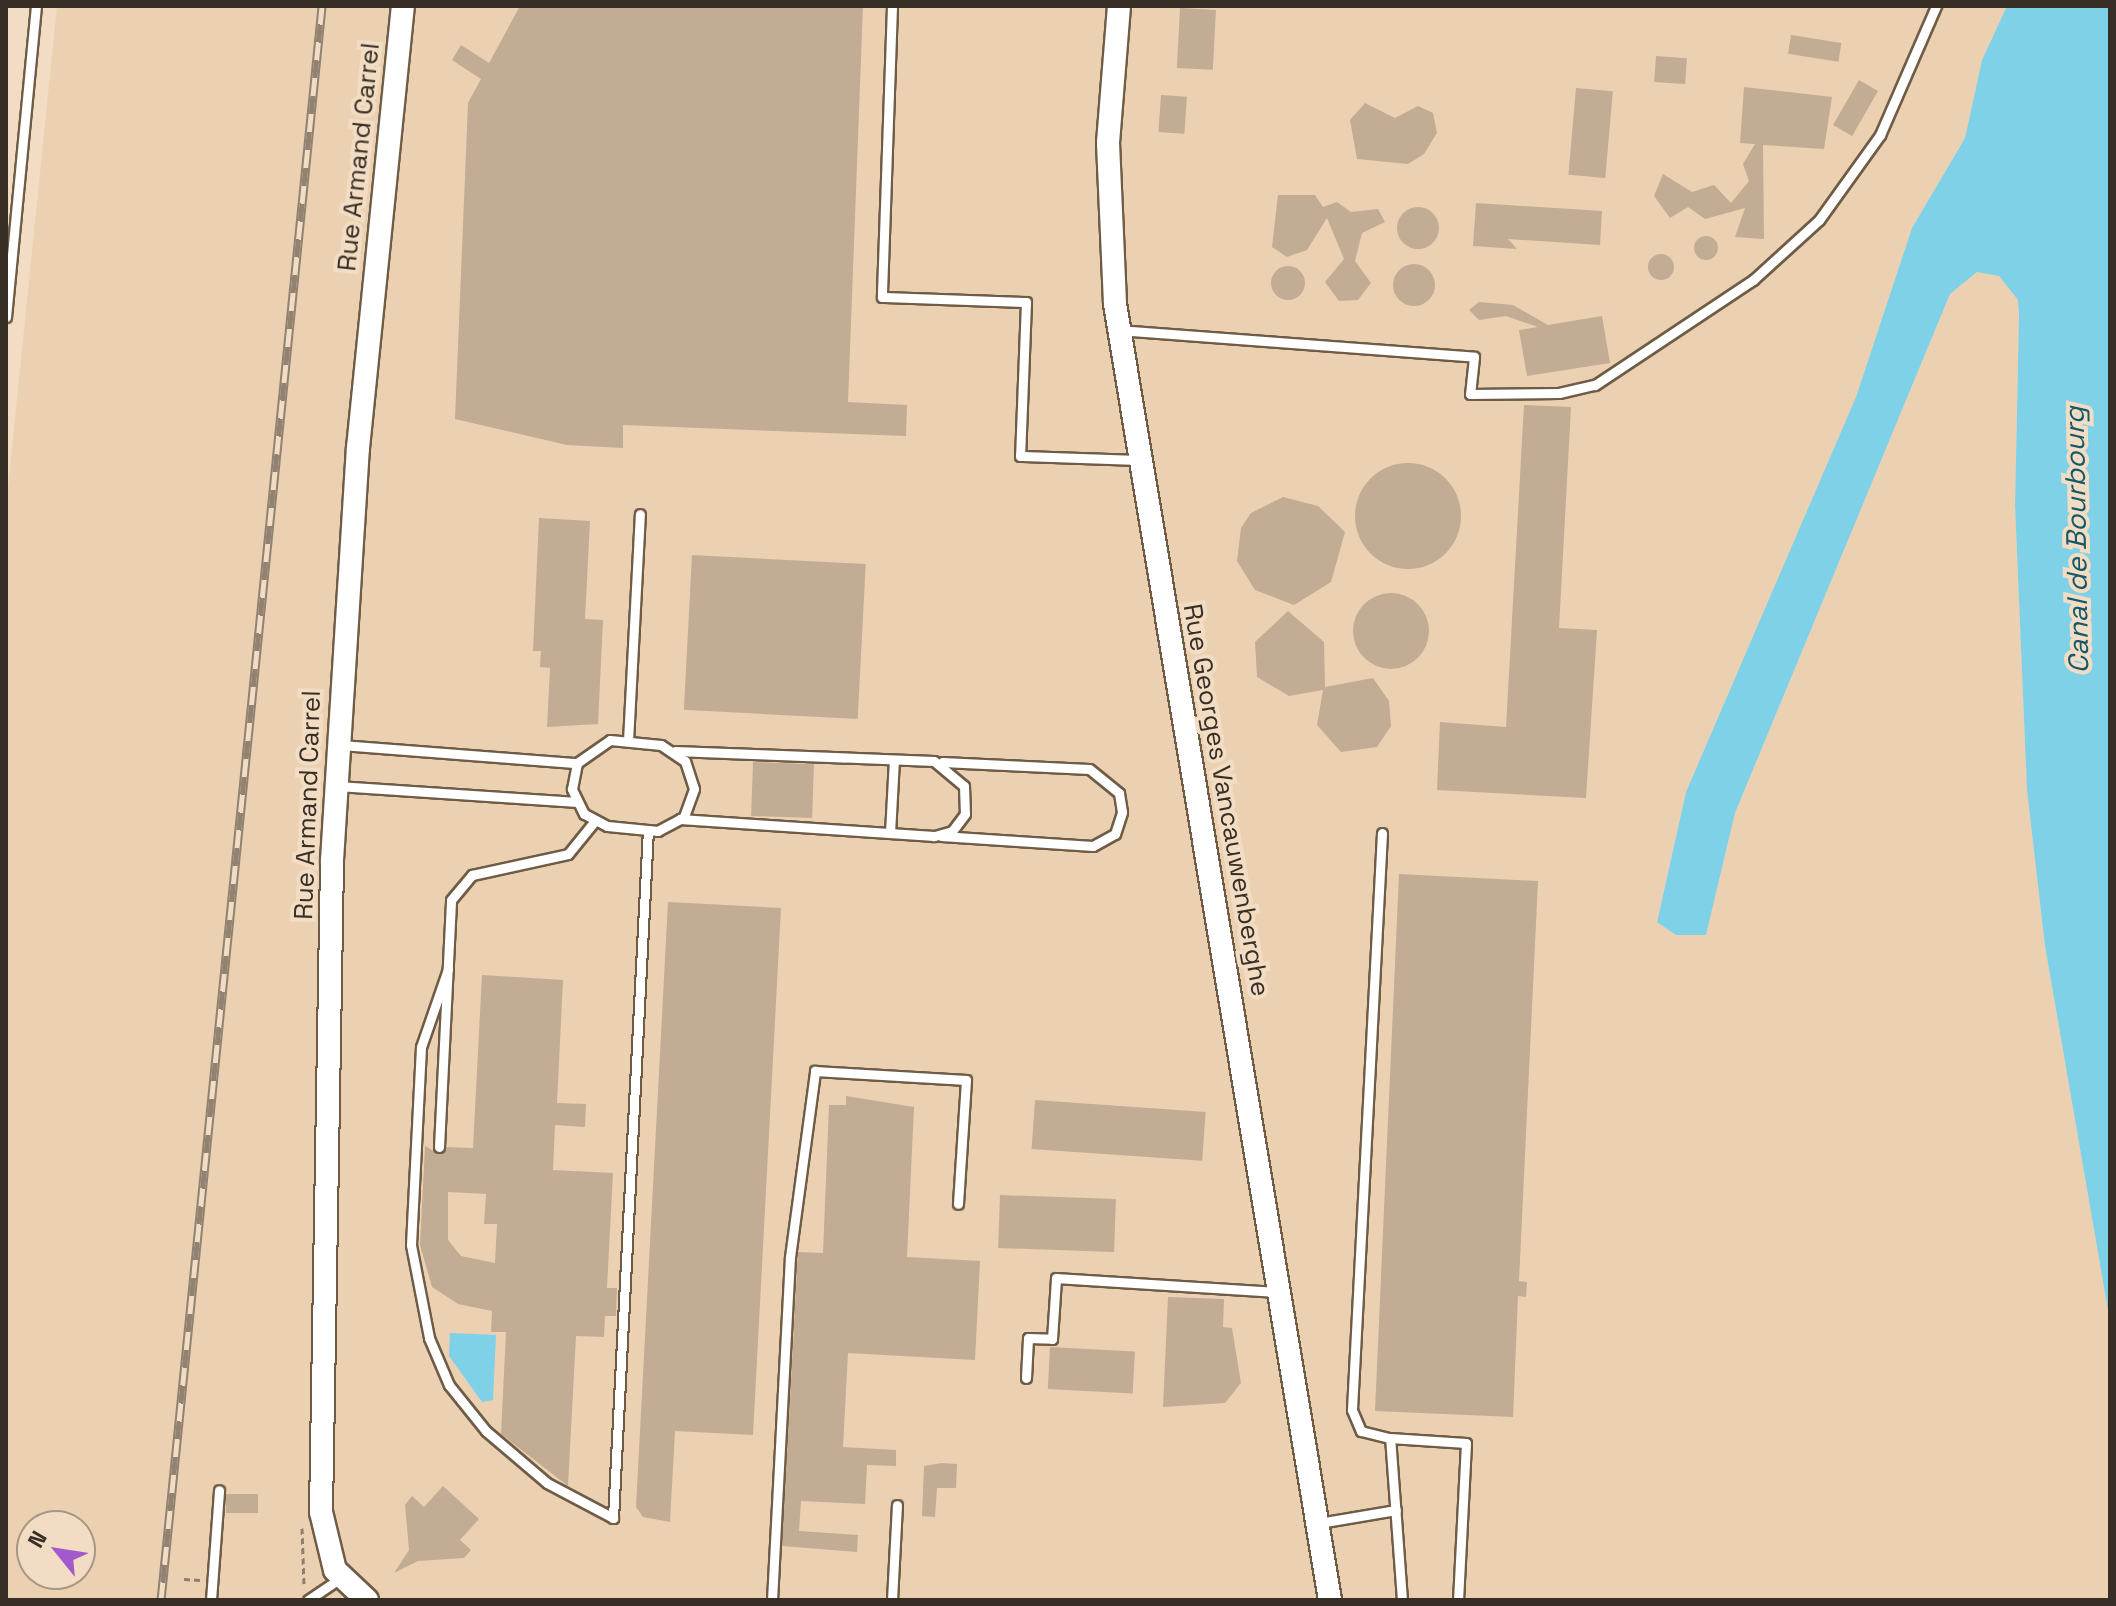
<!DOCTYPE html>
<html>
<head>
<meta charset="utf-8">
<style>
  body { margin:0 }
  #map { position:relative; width:2116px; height:1606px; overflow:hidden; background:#f2dcc3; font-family:"Space Grotesk",sans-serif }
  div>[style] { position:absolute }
  .built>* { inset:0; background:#ebd1b2 }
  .water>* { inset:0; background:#7fd1e8 }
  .building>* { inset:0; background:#c2ac94; transform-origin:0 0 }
  .round { border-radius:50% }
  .path>* { height:3px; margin-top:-1.5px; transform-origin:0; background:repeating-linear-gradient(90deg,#8d7e6e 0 6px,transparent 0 10px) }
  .roads { filter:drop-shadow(2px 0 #6f5c46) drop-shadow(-2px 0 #6f5c46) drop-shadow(0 2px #6f5c46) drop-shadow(0 -2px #6f5c46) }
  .service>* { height:9px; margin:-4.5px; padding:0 4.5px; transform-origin:4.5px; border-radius:4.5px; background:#fff }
  .tertiary>* { height:22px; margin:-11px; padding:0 11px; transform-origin:11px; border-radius:11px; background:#fff }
  .rail>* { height:9px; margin-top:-4.5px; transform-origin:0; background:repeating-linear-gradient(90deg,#f2dcc3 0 18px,#918271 0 36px); box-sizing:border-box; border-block:2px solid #918271 }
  span { translate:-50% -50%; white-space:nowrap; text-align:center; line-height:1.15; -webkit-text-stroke:8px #f2dcc3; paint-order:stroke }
  .street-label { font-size:26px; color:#372f25 }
  .water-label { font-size:28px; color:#145869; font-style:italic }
  .frame { position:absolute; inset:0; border:8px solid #372f25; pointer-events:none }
  .north { position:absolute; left:16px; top:1510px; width:80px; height:80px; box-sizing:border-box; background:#f2dcc3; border:2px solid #a79784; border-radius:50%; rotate:300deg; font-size:22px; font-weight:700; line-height:32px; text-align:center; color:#372f25 }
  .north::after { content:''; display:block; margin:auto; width:28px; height:36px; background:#a259cc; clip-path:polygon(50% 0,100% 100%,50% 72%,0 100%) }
</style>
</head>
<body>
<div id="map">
  <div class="built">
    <div style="clip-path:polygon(evenodd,57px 6px,2007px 6px,1982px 60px,1965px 138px,1912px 228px,1856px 397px,1686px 792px,1657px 921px,1676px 935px,1706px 935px,1735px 813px,1950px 294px,1977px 272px,1999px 276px,2018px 300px,2019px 315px,2015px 505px,2027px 790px,2045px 946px,2110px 1322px,2110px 1600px,6px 1600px,6px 507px,57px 6px,32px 1526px,80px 1526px,80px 1574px,32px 1574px,32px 1526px)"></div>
  </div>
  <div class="water">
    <div style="clip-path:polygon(2007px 6px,2110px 6px,2110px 1322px,2045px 946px,2027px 790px,2015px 505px,2019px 315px,2018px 300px,1999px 276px,1977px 272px,1950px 294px,1735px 813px,1706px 935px,1676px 935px,1657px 922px,1686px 792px,1856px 397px,1912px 228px,1965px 138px,1982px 60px)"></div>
    <div style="clip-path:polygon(450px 1333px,496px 1335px,493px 1400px,482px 1402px,449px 1356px)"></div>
  </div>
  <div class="building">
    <div style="clip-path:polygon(520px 6px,863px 6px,848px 402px,907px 405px,906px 436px,623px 425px,623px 448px,567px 445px,455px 419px,468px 103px,481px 79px,452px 60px,461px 45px,489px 63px)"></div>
    <div style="left:1180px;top:8px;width:36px;height:60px;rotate:3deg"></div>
    <div style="left:1791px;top:35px;width:51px;height:19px;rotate:9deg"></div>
    <div style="left:1656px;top:56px;width:31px;height:26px;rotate:4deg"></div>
    <div style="left:1859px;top:80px;width:22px;height:52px;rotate:30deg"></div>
    <div style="clip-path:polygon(1744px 87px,1832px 97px,1824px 149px,1763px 145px,1764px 239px,1735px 237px,1745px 208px,1705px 219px,1688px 207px,1670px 218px,1654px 196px,1663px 174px,1692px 192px,1714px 185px,1731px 203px,1749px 181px,1743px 164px,1755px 144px,1740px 143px)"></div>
    <div style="left:1576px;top:88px;width:37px;height:87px;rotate:5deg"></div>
    <div style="left:1161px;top:95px;width:26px;height:37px;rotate:4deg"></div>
    <div style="clip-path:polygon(1365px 103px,1395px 118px,1418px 106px,1433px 113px,1437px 133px,1424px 154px,1408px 164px,1357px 159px,1350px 120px)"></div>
    <div style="clip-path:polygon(1278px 195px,1315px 195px,1323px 207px,1337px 202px,1351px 212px,1378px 209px,1385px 222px,1362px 233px,1355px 261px,1371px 283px,1358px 300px,1339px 301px,1325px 282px,1344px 259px,1327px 218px,1307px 250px,1287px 257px,1272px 247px)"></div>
    <div style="clip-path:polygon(1476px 203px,1602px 211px,1600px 245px,1508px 239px,1517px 249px,1473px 246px)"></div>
    <div class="round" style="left:1397px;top:207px;width:42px;height:42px"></div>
    <div class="round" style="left:1694px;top:236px;width:24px;height:24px"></div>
    <div class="round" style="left:1648px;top:254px;width:26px;height:26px"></div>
    <div class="round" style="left:1393px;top:264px;width:42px;height:42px"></div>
    <div class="round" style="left:1271px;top:266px;width:34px;height:34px"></div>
    <div style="clip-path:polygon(1479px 302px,1513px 305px,1548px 325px,1602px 316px,1610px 363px,1527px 376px,1519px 330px,1538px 327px,1506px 316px,1479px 320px,1469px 310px)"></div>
    <div style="clip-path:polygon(1524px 405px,1571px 407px,1559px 628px,1597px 630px,1586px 798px,1437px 790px,1440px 722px,1506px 727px)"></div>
    <div class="round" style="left:1355px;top:463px;width:106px;height:106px"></div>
    <div style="clip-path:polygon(1283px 497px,1318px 506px,1345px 532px,1331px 582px,1294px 605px,1255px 590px,1237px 561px,1241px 528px,1251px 513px)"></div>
    <div style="clip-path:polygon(539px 518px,590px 521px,585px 619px,603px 620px,598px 724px,547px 727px,550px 668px,540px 667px,541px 651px,533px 651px)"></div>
    <div style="left:692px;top:555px;width:174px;height:155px;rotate:3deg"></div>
    <div class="round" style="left:1353px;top:593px;width:76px;height:76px"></div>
    <div style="clip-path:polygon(1288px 611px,1324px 642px,1325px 687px,1373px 678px,1389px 701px,1391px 726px,1377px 747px,1341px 752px,1317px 725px,1323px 690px,1289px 696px,1257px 677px,1255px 642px)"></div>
    <div style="left:753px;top:762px;width:61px;height:54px;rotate:2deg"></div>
    <div style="clip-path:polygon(1399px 874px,1538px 881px,1519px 1281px,1527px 1282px,1526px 1297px,1518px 1296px,1513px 1417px,1375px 1411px)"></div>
    <div style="clip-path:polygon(668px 902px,781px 908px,753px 1435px,675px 1431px,670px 1522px,643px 1517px,636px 1507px)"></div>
    <div style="clip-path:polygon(evenodd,482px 975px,563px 980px,557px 1103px,586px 1104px,585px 1127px,555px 1125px,553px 1170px,613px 1173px,607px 1288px,617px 1288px,616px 1316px,605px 1316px,604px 1337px,576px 1336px,568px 1486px,501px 1434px,506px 1332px,491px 1332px,492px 1311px,458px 1304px,432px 1287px,420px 1245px,425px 1146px,439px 1154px,446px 1147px,473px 1148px,482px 975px,448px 1192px,486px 1194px,484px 1224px,497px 1224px,495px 1263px,461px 1256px,448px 1240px,448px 1192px)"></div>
    <div style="clip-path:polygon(846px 1096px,914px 1107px,907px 1257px,980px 1261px,975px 1360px,848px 1353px,843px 1447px,896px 1450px,896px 1466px,867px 1465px,865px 1504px,801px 1501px,799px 1531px,858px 1535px,857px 1552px,782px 1546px,798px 1252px,823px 1253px,829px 1105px,846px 1105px)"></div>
    <div style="left:1035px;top:1100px;width:171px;height:49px;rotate:4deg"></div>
    <div style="left:1000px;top:1195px;width:116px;height:53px;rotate:2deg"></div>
    <div style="clip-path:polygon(1168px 1297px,1224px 1299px,1223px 1327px,1232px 1328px,1241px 1383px,1225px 1403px,1163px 1407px)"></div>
    <div style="left:1050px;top:1347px;width:85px;height:42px;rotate:3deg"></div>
    <div style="clip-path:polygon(942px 1463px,957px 1464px,956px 1488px,937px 1488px,935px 1517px,922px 1516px,924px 1466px)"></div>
    <div style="clip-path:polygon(443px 1486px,479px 1519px,460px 1540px,471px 1550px,464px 1558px,418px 1561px,394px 1573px,409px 1550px,405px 1505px,412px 1496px,424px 1507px)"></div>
    <div style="left:226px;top:1494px;width:32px;height:19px"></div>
  </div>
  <div class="path">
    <div style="left:373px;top:96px;width:36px;rotate:-87deg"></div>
    <div style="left:302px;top:1528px;width:56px;rotate:88deg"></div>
    <div style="left:184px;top:1579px;width:16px;rotate:4deg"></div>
  </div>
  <div class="roads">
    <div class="service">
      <div style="left:892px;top:6px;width:291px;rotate:92deg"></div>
      <div style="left:882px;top:297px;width:144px;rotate:2deg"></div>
      <div style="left:1026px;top:302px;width:154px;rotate:92.2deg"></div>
      <div style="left:1020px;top:456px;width:121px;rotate:1.9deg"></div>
      <div style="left:6px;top:317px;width:312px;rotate:-84.5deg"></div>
      <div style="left:1119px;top:330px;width:356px;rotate:4.3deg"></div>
      <div style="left:1474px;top:357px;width:37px;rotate:96deg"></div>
      <div style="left:1470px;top:394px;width:89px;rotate:-0.6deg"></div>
      <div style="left:1559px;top:393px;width:37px;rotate:-13deg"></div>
      <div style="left:1595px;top:385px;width:190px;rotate:-33.6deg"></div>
      <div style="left:1753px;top:280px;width:89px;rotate:-42.3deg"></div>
      <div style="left:1819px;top:220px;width:105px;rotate:-54.3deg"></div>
      <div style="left:1880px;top:135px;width:141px;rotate:-66.5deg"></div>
      <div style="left:610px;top:740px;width:51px;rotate:5.6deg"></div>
      <div style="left:661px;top:745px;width:29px;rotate:34deg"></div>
      <div style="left:685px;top:761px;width:29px;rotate:72deg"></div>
      <div style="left:694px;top:789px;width:30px;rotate:110deg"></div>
      <div style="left:684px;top:817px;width:30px;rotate:152deg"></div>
      <div style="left:658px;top:831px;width:51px;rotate:-174.4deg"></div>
      <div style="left:607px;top:826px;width:26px;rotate:-152deg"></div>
      <div style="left:584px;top:814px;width:28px;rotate:-116deg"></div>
      <div style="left:572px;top:789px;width:26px;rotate:-79deg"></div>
      <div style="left:577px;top:763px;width:40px;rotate:-34.9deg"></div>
      <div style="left:628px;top:741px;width:227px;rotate:-87deg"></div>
      <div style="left:341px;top:745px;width:237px;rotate:4.4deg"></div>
      <div style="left:675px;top:751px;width:259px;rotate:2.2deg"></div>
      <div style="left:934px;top:761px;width:39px;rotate:40deg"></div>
      <div style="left:964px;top:786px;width:28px;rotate:88deg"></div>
      <div style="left:965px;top:814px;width:21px;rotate:127deg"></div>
      <div style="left:952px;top:831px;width:19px;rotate:164deg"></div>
      <div style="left:934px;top:836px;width:255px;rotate:-176.2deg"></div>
      <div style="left:338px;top:786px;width:239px;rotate:3.8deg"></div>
      <div style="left:890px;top:833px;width:73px;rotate:-86.9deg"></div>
      <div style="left:1382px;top:833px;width:578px;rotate:92.98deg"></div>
      <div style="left:1352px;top:1410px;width:23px;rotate:67deg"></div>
      <div style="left:1361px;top:1431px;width:30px;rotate:14deg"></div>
      <div style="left:941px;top:836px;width:152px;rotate:3.8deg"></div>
      <div style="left:1093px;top:846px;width:25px;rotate:-29deg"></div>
      <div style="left:1115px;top:834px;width:23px;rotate:-72deg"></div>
      <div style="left:1122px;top:812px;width:19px;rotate:-99deg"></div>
      <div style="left:1119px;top:793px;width:38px;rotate:-141deg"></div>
      <div style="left:1089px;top:769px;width:147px;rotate:-177.3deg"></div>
      <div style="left:448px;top:969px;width:83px;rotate:109.1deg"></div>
      <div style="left:421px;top:1047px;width:198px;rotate:92.9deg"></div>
      <div style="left:411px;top:1245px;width:95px;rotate:79deg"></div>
      <div style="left:429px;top:1338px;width:51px;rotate:66.9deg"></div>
      <div style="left:449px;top:1385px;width:59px;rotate:51.2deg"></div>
      <div style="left:486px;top:1431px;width:80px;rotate:40.4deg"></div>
      <div style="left:547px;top:1483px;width:75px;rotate:27.9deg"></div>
      <div style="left:613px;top:1518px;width:689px;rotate:-87.09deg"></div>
      <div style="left:439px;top:1147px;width:247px;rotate:-87.2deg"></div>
      <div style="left:451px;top:900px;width:33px;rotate:-50deg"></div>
      <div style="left:472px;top:875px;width:98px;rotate:-12.3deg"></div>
      <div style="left:568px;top:854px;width:41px;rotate:-50.9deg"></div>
      <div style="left:1026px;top:1378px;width:40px;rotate:-87.1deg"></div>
      <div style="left:1028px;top:1338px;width:24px;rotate:2deg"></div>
      <div style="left:1052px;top:1339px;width:61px;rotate:-86.2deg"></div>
      <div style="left:1056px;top:1278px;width:221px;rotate:3.6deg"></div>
      <div style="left:1319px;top:1523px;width:78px;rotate:-9.6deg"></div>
      <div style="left:211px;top:1600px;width:110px;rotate:-85.8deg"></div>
      <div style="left:308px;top:1600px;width:40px;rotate:-34deg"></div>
      <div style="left:772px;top:1600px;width:343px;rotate:-87deg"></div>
      <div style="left:790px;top:1257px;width:188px;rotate:-82.3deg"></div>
      <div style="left:815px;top:1071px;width:151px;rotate:3.4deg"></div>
      <div style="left:966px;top:1080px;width:124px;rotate:93.7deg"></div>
      <div style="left:892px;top:1600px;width:95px;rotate:-87deg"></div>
      <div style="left:1402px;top:1600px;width:162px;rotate:-94.2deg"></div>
      <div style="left:1390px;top:1438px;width:76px;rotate:3.8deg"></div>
      <div style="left:1466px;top:1443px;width:157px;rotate:92.9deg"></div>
    </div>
    <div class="tertiary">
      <div style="left:1119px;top:6px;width:137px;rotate:94.6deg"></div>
      <div style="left:1108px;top:143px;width:161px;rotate:87.5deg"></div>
      <div style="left:1115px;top:304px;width:1314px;rotate:80.58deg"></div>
      <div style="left:367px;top:1600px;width:44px;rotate:-136.8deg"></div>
      <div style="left:335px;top:1570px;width:60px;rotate:-103.6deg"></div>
      <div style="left:321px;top:1512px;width:652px;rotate:-89.03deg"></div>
      <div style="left:332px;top:860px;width:413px;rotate:-86.4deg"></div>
      <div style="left:358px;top:448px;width:444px;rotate:-84.2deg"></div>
    </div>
  </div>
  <div class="rail">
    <div style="left:161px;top:1600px;width:1602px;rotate:-84.23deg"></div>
  </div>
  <div class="street-label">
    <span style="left:359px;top:157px;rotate:-84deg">Rue Armand Carrel</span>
    <span style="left:1226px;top:800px;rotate:80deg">Rue Georges Vancauwenberghe</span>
    <span style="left:308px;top:805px;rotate:-88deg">Rue Armand Carrel</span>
  </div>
  <div class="water-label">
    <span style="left:2076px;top:540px;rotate:-91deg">Canal de Bourbourg</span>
  </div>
  <div class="frame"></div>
  <div class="north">N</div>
</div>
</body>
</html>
